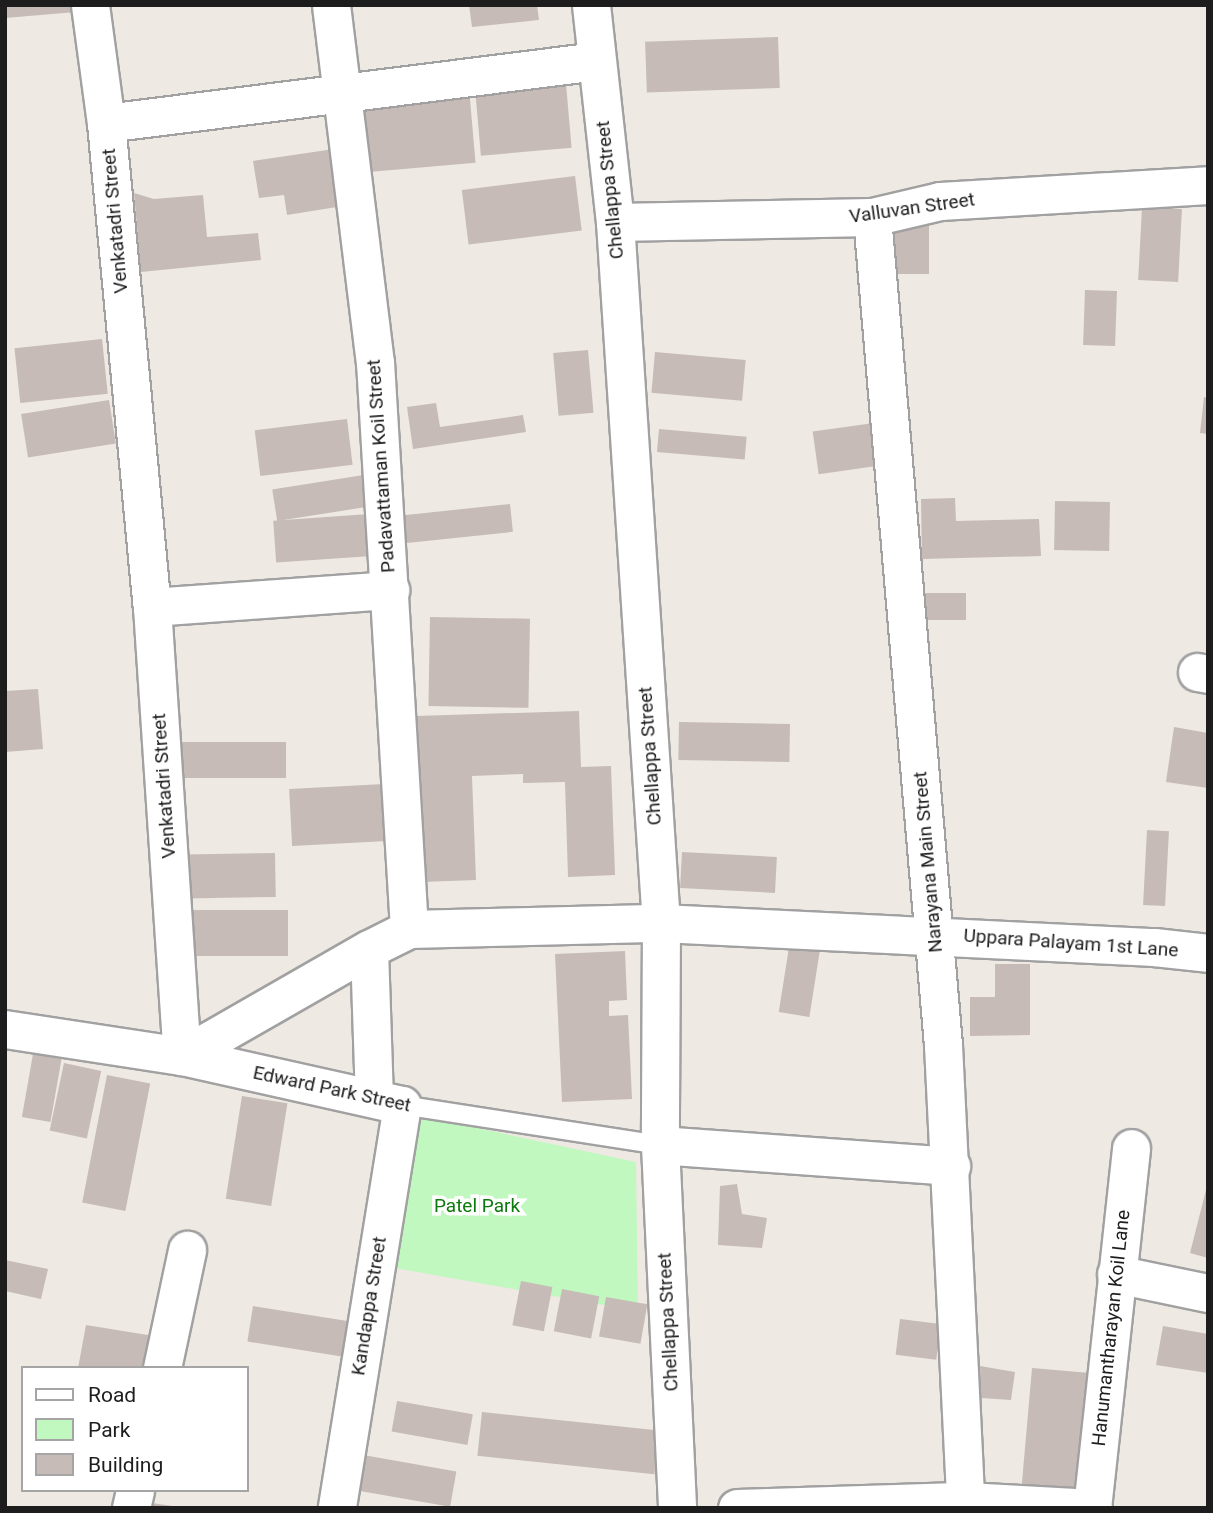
<!DOCTYPE html>
<html>
<head>
<meta charset="utf-8">
<style>
  body { margin:0 }
  #map { position:relative; width:1213px; height:1513px; overflow:hidden; background:#eee9e3; font-family:Roboto,sans-serif }
  div>[style] { position:absolute }
  .park>* { inset:0; background:#c1f8c0 }
  .building>* { inset:0; background:#c6bbb6; transform-origin:0 0 }
  .roads { filter:drop-shadow(2px 0 #a1a1a1) drop-shadow(-2px 0 #a1a1a1) drop-shadow(0 2px #a1a1a1) drop-shadow(0 -2px #a1a1a1) }
  .lane>* { height:18px; margin:-9px; padding:0 9px; transform-origin:9px; border-radius:9px; background:#fff }
  .street>* { height:37px; margin:-18.5px; padding:0 18.5px; transform-origin:18.5px; border-radius:18.5px; background:#fff }
  span { translate:-50% -50%; white-space:nowrap; text-align:center; line-height:1.15; -webkit-text-stroke:7px #fff; paint-order:stroke }
  .street-label { font-size:19px; color:#1d1d1d }
  .park-label { font-size:19px; color:#0e790d }
  .frame { position:absolute; inset:0; border:7px solid #1d1d1d; pointer-events:none }
  .legend { position:absolute; left:21px; top:1366px; width:228px; height:126px; box-sizing:border-box; background:#fff; border:2px solid #a5a5a5; margin:0; padding:9px 12px; list-style:none; font-size:21px; color:#1d1d1d }
  .legend li { display:flex; align-items:center; gap:14px; height:35px }
  .legend b { width:35px; border:2px solid #a5a5a5 }
</style>
</head>
<body>
<div id="map">
  <div class="park">
    <div style="clip-path:polygon(411px 1114px,636px 1162px,638px 1311px,389px 1267px)"></div>
  </div>
  <div class="building">
    <div style="clip-path:polygon(5px 5px,76px 5px,76px 12px,5px 18px)"></div>
    <div style="clip-path:polygon(469px 5px,537px 5px,539px 20px,472px 27px)"></div>
    <div style="left:778px;top:37px;width:51px;height:133px;rotate:88deg"></div>
    <div style="left:566px;top:84px;width:64px;height:91px;rotate:85deg"></div>
    <div style="left:469px;top:88px;width:75px;height:113px;rotate:85deg"></div>
    <div style="clip-path:polygon(334px 149px,343px 206px,287px 215px,284px 195px,259px 198px,253px 161px)"></div>
    <div style="left:575px;top:176px;width:55px;height:114px;rotate:83deg"></div>
    <div style="clip-path:polygon(134px 193px,154px 199px,203px 195px,207px 237px,258px 233px,261px 260px,141px 272px)"></div>
    <div style="left:1142px;top:207px;width:40px;height:73px;rotate:3deg"></div>
    <div style="left:893px;top:224px;width:36px;height:50px"></div>
    <div style="left:1085px;top:290px;width:32px;height:55px;rotate:2deg"></div>
    <div style="left:102px;top:339px;width:55px;height:88px;rotate:84deg"></div>
    <div style="left:588px;top:350px;width:63px;height:35px;rotate:85deg"></div>
    <div style="left:655px;top:352px;width:91px;height:41px;rotate:5deg"></div>
    <div style="clip-path:polygon(1204px 397px,1208px 398px,1208px 434px,1200px 433px)"></div>
    <div style="left:109px;top:400px;width:44px;height:89px;rotate:81deg"></div>
    <div style="clip-path:polygon(436px 403px,440px 427px,523px 415px,526px 432px,413px 449px,407px 407px)"></div>
    <div style="left:347px;top:419px;width:46px;height:93px;rotate:83deg"></div>
    <div style="left:881px;top:422px;width:43px;height:69px;rotate:82deg"></div>
    <div style="left:659px;top:429px;width:88px;height:23px;rotate:5deg"></div>
    <div style="left:370px;top:474px;width:32px;height:99px;rotate:81deg"></div>
    <div style="clip-path:polygon(955px 498px,956px 521px,1039px 519px,1041px 556px,922px 559px,921px 499px)"></div>
    <div style="left:1055px;top:501px;width:55px;height:49px;rotate:1deg"></div>
    <div style="left:510px;top:504px;width:28px;height:114px;rotate:84deg"></div>
    <div style="left:369px;top:514px;width:42px;height:96px;rotate:86deg"></div>
    <div style="left:966px;top:593px;width:27px;height:53px;rotate:90deg"></div>
    <div style="left:430px;top:617px;width:100px;height:89px;rotate:1deg"></div>
    <div style="clip-path:polygon(38px 689px,43px 749px,5px 752px,5px 691px)"></div>
    <div style="clip-path:polygon(579px 711px,581px 767px,611px 766px,615px 875px,568px 877px,565px 782px,523px 783px,523px 774px,472px 776px,476px 880px,422px 882px,416px 716px)"></div>
    <div style="left:679px;top:722px;width:111px;height:38px;rotate:1deg"></div>
    <div style="clip-path:polygon(1174px 727px,1208px 733px,1208px 788px,1166px 782px)"></div>
    <div style="left:286px;top:742px;width:36px;height:111px;rotate:90deg"></div>
    <div style="left:384px;top:784px;width:57px;height:95px;rotate:87deg"></div>
    <div style="left:1147px;top:830px;width:22px;height:75px;rotate:3deg"></div>
    <div style="left:682px;top:852px;width:95px;height:36px;rotate:3deg"></div>
    <div style="left:275px;top:853px;width:44px;height:91px;rotate:89deg"></div>
    <div style="left:288px;top:910px;width:46px;height:106px;rotate:90deg"></div>
    <div style="left:790px;top:941px;width:31px;height:72px;rotate:9deg"></div>
    <div style="clip-path:polygon(625px 951px,627px 1000px,609px 1001px,609px 1016px,628px 1015px,632px 1099px,562px 1102px,555px 954px)"></div>
    <div style="clip-path:polygon(995px 964px,1030px 964px,1030px 1035px,970px 1036px,970px 997px,995px 997px)"></div>
    <div style="left:33px;top:1054px;width:29px;height:64px;rotate:10deg"></div>
    <div style="left:64px;top:1063px;width:38px;height:69px;rotate:12deg"></div>
    <div style="left:107px;top:1075px;width:44px;height:130px;rotate:11deg"></div>
    <div style="left:242px;top:1096px;width:46px;height:104px;rotate:9deg"></div>
    <div style="clip-path:polygon(737px 1184px,742px 1214px,767px 1218px,762px 1248px,718px 1245px,720px 1186px)"></div>
    <div style="clip-path:polygon(1207px 1186px,1208px 1186px,1208px 1258px,1190px 1253px)"></div>
    <div style="clip-path:polygon(5px 1260px,48px 1269px,41px 1299px,5px 1291px)"></div>
    <div style="left:521px;top:1281px;width:32px;height:45px;rotate:11deg"></div>
    <div style="left:562px;top:1289px;width:38px;height:43px;rotate:11deg"></div>
    <div style="left:606px;top:1297px;width:42px;height:40px;rotate:10deg"></div>
    <div style="left:253px;top:1306px;width:102px;height:36px;rotate:9deg"></div>
    <div style="left:900px;top:1319px;width:41px;height:36px;rotate:7deg"></div>
    <div style="clip-path:polygon(86px 1325px,160px 1337px,155px 1368px,78px 1368px)"></div>
    <div style="clip-path:polygon(1163px 1326px,1208px 1334px,1208px 1373px,1156px 1365px)"></div>
    <div style="clip-path:polygon(980px 1366px,1015px 1372px,1011px 1400px,981px 1398px)"></div>
    <div style="left:1032px;top:1368px;width:64px;height:117px;rotate:5deg"></div>
    <div style="left:397px;top:1401px;width:77px;height:31px;rotate:10deg"></div>
    <div style="left:482px;top:1412px;width:178px;height:44px;rotate:6deg"></div>
    <div style="left:352px;top:1453px;width:106px;height:36px;rotate:10deg"></div>
    <div style="clip-path:polygon(137px 1501px,173px 1506px,173px 1508px,136px 1508px)"></div>
  </div>
  <div class="roads">
    <div class="lane">
      <div style="left:402px;top:1105px;width:261px;rotate:8.8deg"></div>
    </div>
    <div class="street">
      <div style="left:90px;top:5px;width:119px;rotate:82.3deg"></div>
      <div style="left:106px;top:123px;width:486px;rotate:84.6deg"></div>
      <div style="left:152px;top:607px;width:450px;rotate:86.2deg"></div>
      <div style="left:182px;top:1056px;width:215px;rotate:-29.8deg"></div>
      <div style="left:369px;top:949px;width:45px;rotate:-26.6deg"></div>
      <div style="left:409px;top:929px;width:252px;rotate:-1.4deg"></div>
      <div style="left:661px;top:923px;width:494px;rotate:2.8deg"></div>
      <div style="left:1154px;top:947px;width:54px;rotate:6.3deg"></div>
      <div style="left:331px;top:5px;width:360px;rotate:83deg"></div>
      <div style="left:375px;top:362px;width:568px;rotate:86.57deg"></div>
      <div style="left:591px;top:5px;width:218px;rotate:83.7deg"></div>
      <div style="left:615px;top:222px;width:703px;rotate:86.25deg"></div>
      <div style="left:661px;top:923px;width:222px;rotate:90.3deg"></div>
      <div style="left:660px;top:1145px;width:363px;rotate:87.3deg"></div>
      <div style="left:106px;top:123px;width:494px;rotate:-7.2deg"></div>
      <div style="left:872px;top:217px;width:831px;rotate:85.1deg"></div>
      <div style="left:943px;top:1045px;width:464px;rotate:87.2deg"></div>
      <div style="left:615px;top:222px;width:257px;rotate:-1.1deg"></div>
      <div style="left:872px;top:217px;width:70px;rotate:-13.2deg"></div>
      <div style="left:940px;top:201px;width:268px;rotate:-3.4deg"></div>
      <div style="left:152px;top:607px;width:239px;rotate:-4.1deg"></div>
      <div style="left:1197px;top:672px;width:11px;rotate:10deg"></div>
      <div style="left:369px;top:949px;width:149px;rotate:88.1deg"></div>
      <div style="left:5px;top:1029px;width:179px;rotate:8.7deg"></div>
      <div style="left:182px;top:1056px;width:225px;rotate:12.6deg"></div>
      <div style="left:402px;top:1105px;width:408px;rotate:99.2deg"></div>
      <div style="left:660px;top:1145px;width:292px;rotate:4.1deg"></div>
      <div style="left:1116px;top:1274px;width:94px;rotate:11.7deg"></div>
      <div style="left:162px;top:1368px;width:121px;rotate:-78deg"></div>
      <div style="left:131px;top:1508px;width:18px;rotate:-77deg"></div>
      <div style="left:737px;top:1508px;width:229px;rotate:-1.8deg"></div>
      <div style="left:966px;top:1501px;width:127px;rotate:3.2deg"></div>
      <div style="left:1092px;top:1508px;width:362px;rotate:-83.8deg"></div>
    </div>
  </div>
  <div class="street-label">
    <span style="left:610px;top:190px;rotate:-96deg">Chellappa Street</span>
    <span style="left:912px;top:208px;rotate:-8deg">Valluvan Street</span>
    <span style="left:115px;top:221px;rotate:-95deg">Venkatadri Street</span>
    <span style="left:381px;top:466px;rotate:-94deg">Padavattaman Koil Street</span>
    <span style="left:650px;top:756px;rotate:-94deg">Chellappa Street</span>
    <span style="left:164px;top:786px;rotate:-94deg">Venkatadri Street</span>
    <span style="left:928px;top:862px;rotate:-95deg">Narayana Main Street</span>
    <span style="left:1071px;top:943px;rotate:4deg">Uppara Palayam 1st Lane</span>
    <span style="left:332px;top:1089px;rotate:12deg">Edward Park Street</span>
    <span style="left:369px;top:1306px;rotate:-81deg">Kandappa Street</span>
    <span style="left:668px;top:1322px;rotate:-93deg">Chellappa Street</span>
    <span style="left:1111px;top:1328px;rotate:-84deg">Hanumantharayan Koil Lane</span>
  </div>
  <div class="park-label">
    <span style="left:477px;top:1206px">Patel Park</span>
  </div>
  <div class="frame"></div>
  <ul class="legend">
  <li><b style="height:9px;background:#fff"></b>Road</li>
  <li><b style="height:19px;background:#c1f8c0"></b>Park</li>
  <li><b style="height:19px;background:#c6bbb6"></b>Building</li>
  </ul>
</div>
</body>
</html>
